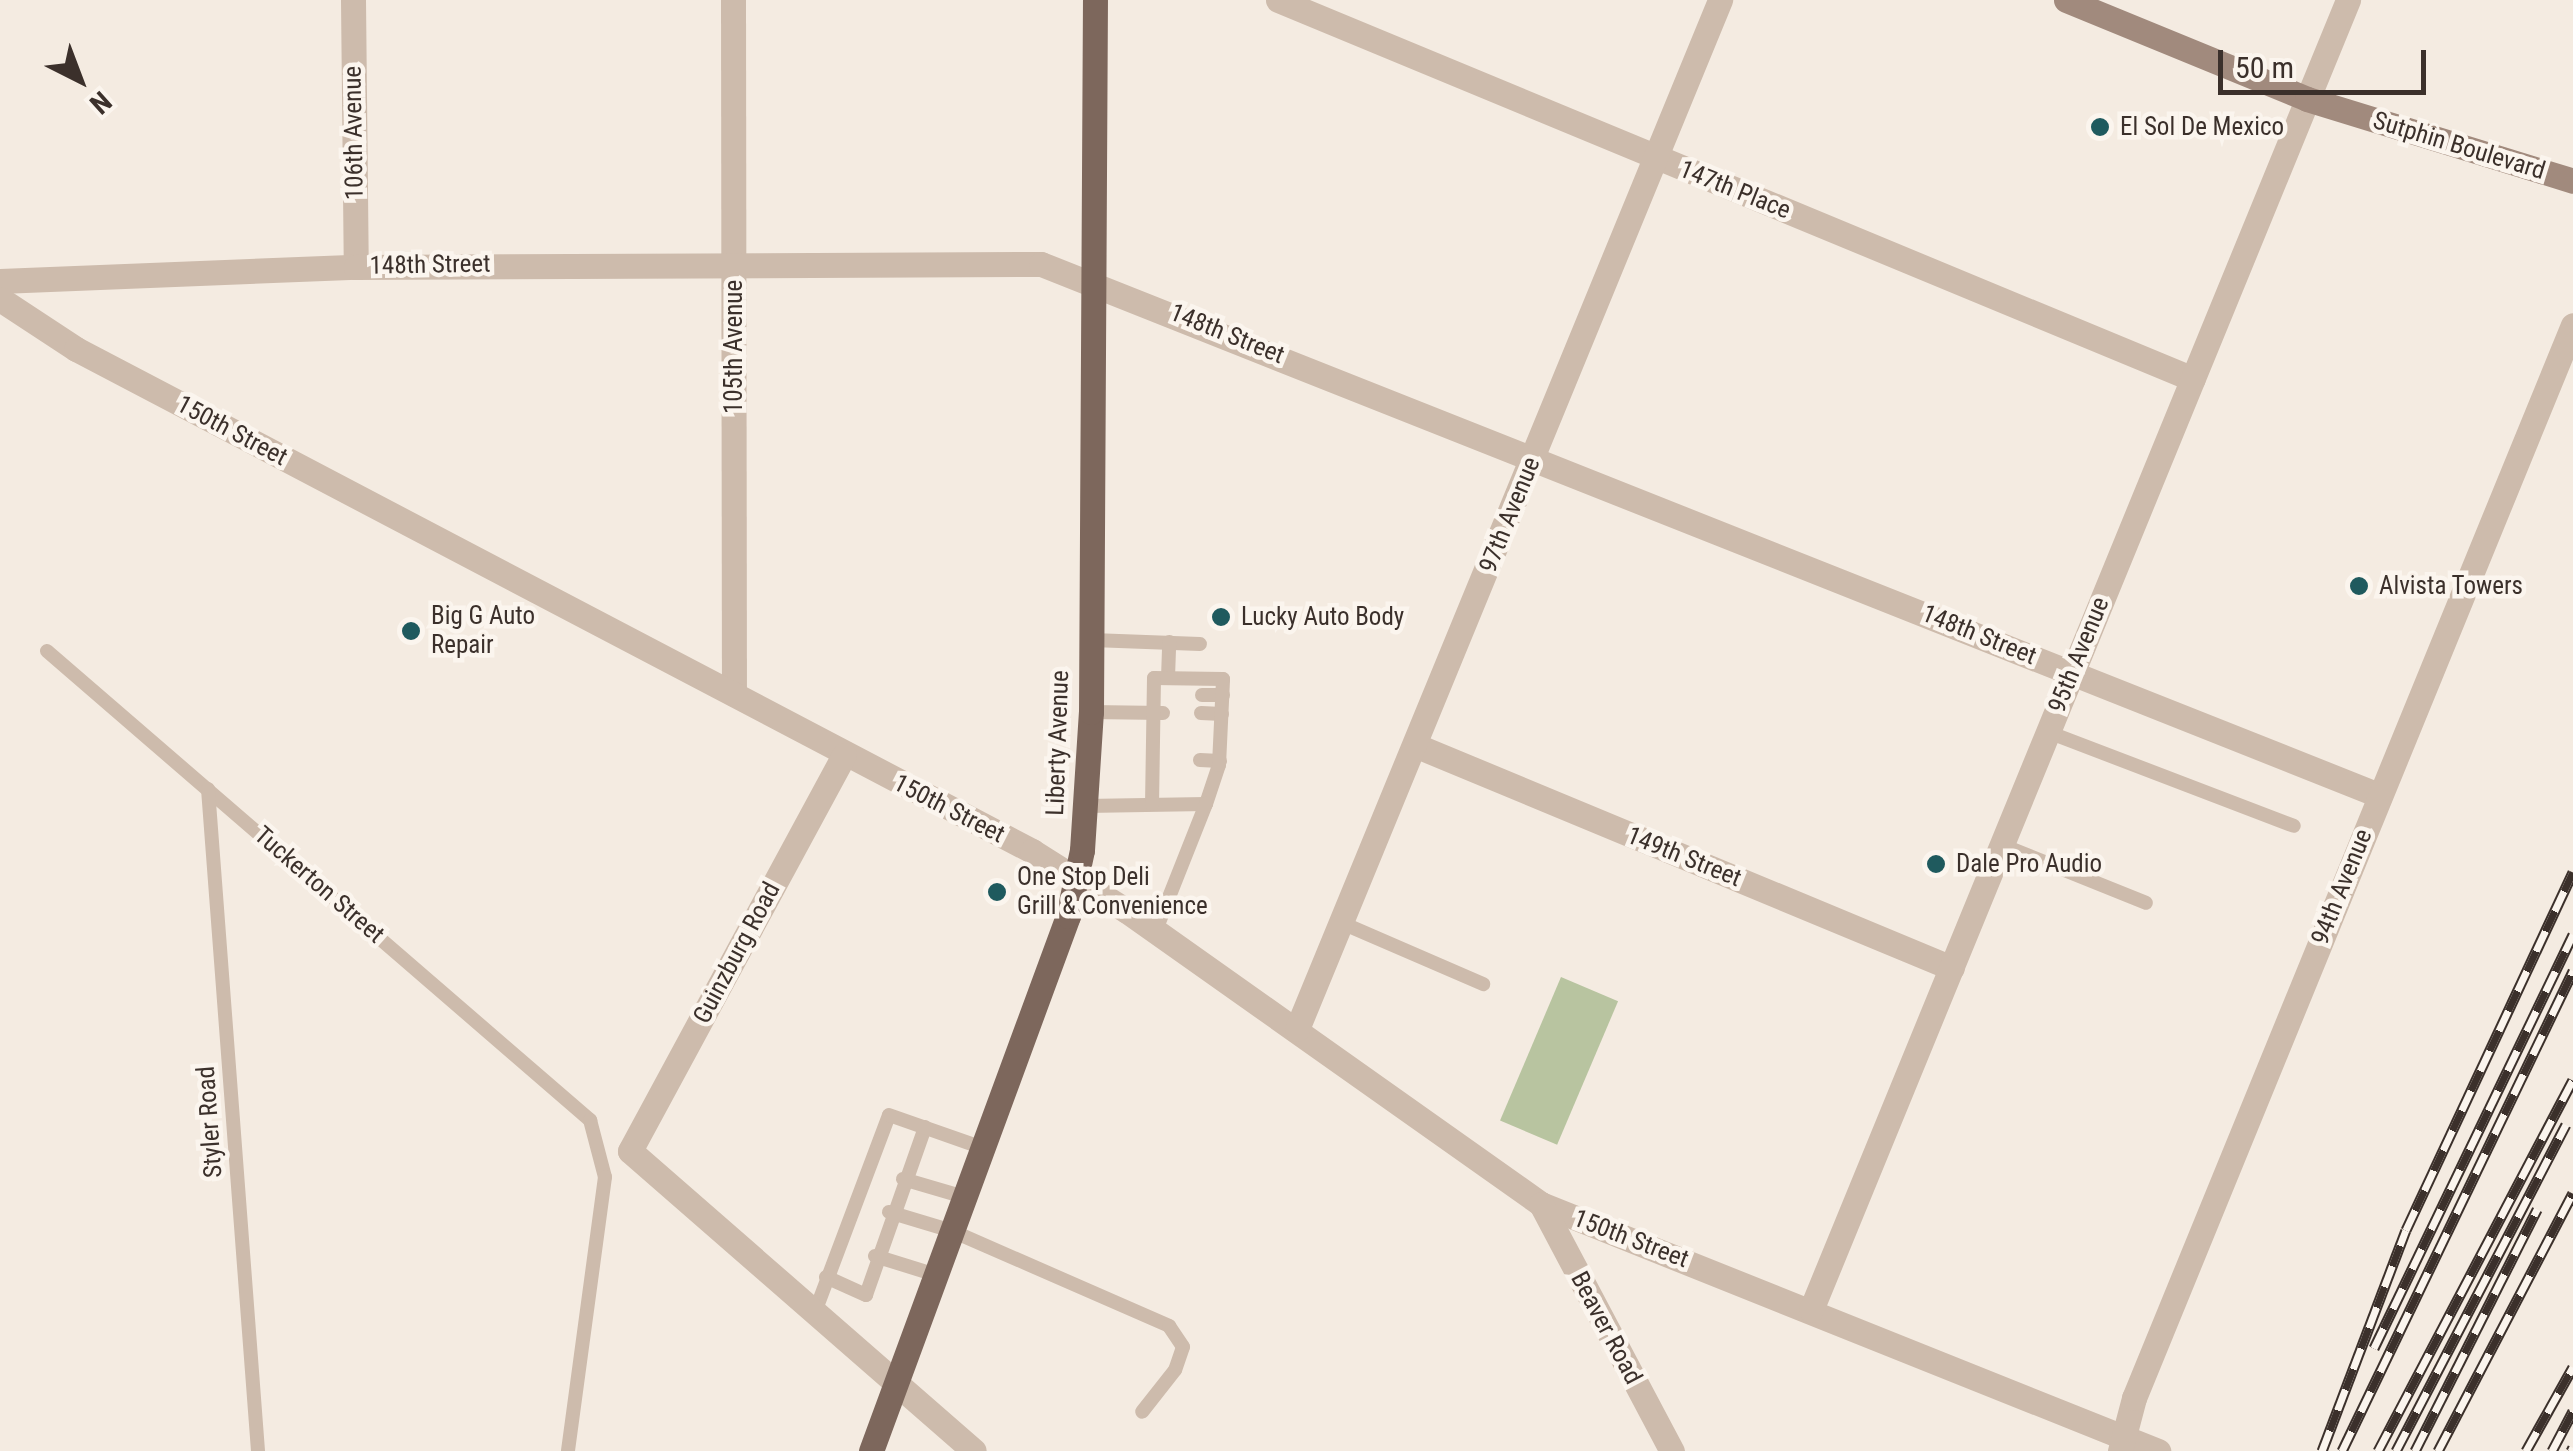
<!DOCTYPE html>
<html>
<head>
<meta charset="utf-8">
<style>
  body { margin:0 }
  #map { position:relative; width:2573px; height:1451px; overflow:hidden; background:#f4ebe1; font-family:"Roboto Condensed",sans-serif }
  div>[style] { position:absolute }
  .green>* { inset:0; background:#b8c4a0; transform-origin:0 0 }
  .service>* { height:14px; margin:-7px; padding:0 7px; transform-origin:7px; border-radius:7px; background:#cdbbac }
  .minor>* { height:25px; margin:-12.5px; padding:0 12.5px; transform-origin:12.5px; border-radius:12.5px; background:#cdbbac }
  .secondary>* { height:25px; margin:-12.5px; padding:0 12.5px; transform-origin:12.5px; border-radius:12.5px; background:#a18a7d }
  .primary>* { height:25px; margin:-12.5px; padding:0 12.5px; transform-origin:12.5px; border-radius:12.5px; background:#7d675c }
  .rail>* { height:11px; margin-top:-5.5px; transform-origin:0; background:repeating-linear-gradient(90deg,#fbf5ee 0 22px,#3b302b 0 44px); box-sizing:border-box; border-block:2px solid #3b302b }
  .dots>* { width:28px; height:28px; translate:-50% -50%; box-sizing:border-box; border:5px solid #fbf5ee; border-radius:50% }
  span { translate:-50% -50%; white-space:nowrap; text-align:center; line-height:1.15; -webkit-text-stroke:9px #fbf5ee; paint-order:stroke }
  .poi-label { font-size:25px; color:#3b302b }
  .left { translate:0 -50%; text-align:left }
  .street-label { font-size:25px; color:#3b302b }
  .north { position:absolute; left:30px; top:30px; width:100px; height:100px; -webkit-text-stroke:8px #fbf5ee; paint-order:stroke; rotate:138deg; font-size:28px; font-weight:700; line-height:40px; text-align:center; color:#3b302b }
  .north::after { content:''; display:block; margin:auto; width:35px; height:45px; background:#3b302b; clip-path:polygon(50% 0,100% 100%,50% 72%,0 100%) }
  .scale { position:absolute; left:2218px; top:50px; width:208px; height:45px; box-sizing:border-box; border:5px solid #3b302b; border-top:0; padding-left:12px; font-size:30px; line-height:35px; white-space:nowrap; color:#3b302b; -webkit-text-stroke:8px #fbf5ee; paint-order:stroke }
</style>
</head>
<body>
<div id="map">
  <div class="green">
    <div style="left:1561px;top:977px;width:62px;height:156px;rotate:23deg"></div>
  </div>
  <div class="service">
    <div style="left:1092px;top:640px;width:108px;rotate:2.1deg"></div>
    <div style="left:47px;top:651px;width:718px;rotate:40.82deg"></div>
    <div style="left:590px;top:1120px;width:59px;rotate:75.3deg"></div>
    <div style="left:605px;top:1177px;width:276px;rotate:97.7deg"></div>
    <div style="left:1168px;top:678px;width:36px;rotate:-88deg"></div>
    <div style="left:1202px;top:695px;width:21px"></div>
    <div style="left:1091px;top:712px;width:72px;rotate:0.8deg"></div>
    <div style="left:1201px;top:713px;width:21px;rotate:3deg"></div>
    <div style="left:2048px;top:732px;width:263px;rotate:20.9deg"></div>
    <div style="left:1200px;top:760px;width:20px;rotate:3deg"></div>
    <div style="left:208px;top:789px;width:664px;rotate:85.68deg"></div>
    <div style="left:1086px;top:806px;width:120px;rotate:-1deg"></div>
    <div style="left:1206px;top:804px;width:41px;rotate:-71.6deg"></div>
    <div style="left:1219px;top:765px;width:86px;rotate:-87.3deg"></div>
    <div style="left:1223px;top:679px;width:69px;rotate:-179.2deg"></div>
    <div style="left:1154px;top:678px;width:126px;rotate:90.9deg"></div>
    <div style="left:2002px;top:845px;width:155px;rotate:21.9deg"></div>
    <div style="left:1342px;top:923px;width:154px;rotate:23.4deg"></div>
    <div style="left:1156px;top:930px;width:136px;rotate:-68.4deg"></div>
    <div style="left:903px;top:1179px;width:64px;rotate:16.4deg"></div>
    <div style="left:889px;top:1212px;width:66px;rotate:16.8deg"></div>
    <div style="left:952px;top:1231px;width:237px;rotate:23.6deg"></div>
    <div style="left:1169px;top:1326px;width:25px;rotate:56deg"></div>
    <div style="left:1183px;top:1347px;width:24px;rotate:109deg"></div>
    <div style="left:1175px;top:1370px;width:53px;rotate:128.2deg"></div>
    <div style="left:875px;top:1256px;width:64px;rotate:17.3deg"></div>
    <div style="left:826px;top:1277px;width:44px;rotate:24.2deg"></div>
    <div style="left:866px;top:1295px;width:178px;rotate:-70.6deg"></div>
    <div style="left:815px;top:1312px;width:210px;rotate:-69.4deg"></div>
    <div style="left:889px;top:1115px;width:100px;rotate:19.3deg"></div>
  </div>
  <div class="minor">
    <div style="left:353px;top:0;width:267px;rotate:89.4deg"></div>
    <div style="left:733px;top:0;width:694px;rotate:89.92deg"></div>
    <div style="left:1278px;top:0;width:990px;rotate:22.5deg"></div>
    <div style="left:0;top:281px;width:356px;rotate:-2.3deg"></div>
    <div style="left:356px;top:267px;width:685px;rotate:-0.25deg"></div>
    <div style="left:1041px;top:264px;width:1440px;rotate:21.65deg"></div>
    <div style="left:0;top:299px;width:91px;rotate:33.3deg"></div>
    <div style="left:76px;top:349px;width:1080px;rotate:27.7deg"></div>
    <div style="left:1032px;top:851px;width:112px;rotate:32.3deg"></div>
    <div style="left:1127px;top:911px;width:507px;rotate:35.29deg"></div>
    <div style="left:1541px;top:1204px;width:665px;rotate:21.82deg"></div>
    <div style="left:1417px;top:746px;width:579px;rotate:22.54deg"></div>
    <div style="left:844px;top:755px;width:450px;rotate:118.4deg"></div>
    <div style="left:630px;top:1151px;width:456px;rotate:41.1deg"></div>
    <div style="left:1297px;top:1029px;width:1113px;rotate:-67.65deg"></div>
    <div style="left:1541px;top:1204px;width:280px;rotate:62.1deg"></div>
    <div style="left:1811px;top:1310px;width:1416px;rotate:-67.71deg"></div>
    <div style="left:2120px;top:1451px;width:55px;rotate:-75.2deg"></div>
    <div style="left:2134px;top:1398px;width:1159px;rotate:-67.75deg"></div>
  </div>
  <div class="secondary">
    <div style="left:2066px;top:0;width:261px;rotate:22.3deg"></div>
    <div style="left:2307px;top:99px;width:278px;rotate:17.1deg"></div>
  </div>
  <div class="primary">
    <div style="left:871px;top:1451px;width:570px;rotate:-69.79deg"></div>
    <div style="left:1068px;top:916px;width:67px;rotate:-78deg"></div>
    <div style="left:1082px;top:850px;width:138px;rotate:-86.3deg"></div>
    <div style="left:1091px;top:712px;width:712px;rotate:-89.68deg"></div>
  </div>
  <div class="rail">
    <div style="left:2374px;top:1348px;width:459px;rotate:-64.3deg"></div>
    <div style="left:2322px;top:1451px;width:236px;rotate:-69.2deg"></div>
    <div style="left:2406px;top:1230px;width:395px;rotate:-65deg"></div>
    <div style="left:2342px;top:1451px;width:533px;rotate:-64.3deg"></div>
    <div style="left:2378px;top:1451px;width:419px;rotate:-62.3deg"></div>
    <div style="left:2396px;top:1451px;width:368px;rotate:-62.5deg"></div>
    <div style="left:2415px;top:1451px;width:271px;rotate:-63.2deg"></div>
    <div style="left:2438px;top:1451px;width:291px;rotate:-62.4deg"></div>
    <div style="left:2526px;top:1451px;width:96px;rotate:-60.8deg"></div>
    <div style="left:2552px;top:1451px;width:45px;rotate:-62.3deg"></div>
    <div style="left:2571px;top:1451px;width:4px;rotate:-63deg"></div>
  </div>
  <div class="dots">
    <div style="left:2100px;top:127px;background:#1f5a5e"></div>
    <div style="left:2359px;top:586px;background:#1f5a5e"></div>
    <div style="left:1221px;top:617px;background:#1f5a5e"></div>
    <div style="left:411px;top:631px;background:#1f5a5e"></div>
    <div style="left:1936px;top:864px;background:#1f5a5e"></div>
    <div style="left:997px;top:892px;background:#1f5a5e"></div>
  </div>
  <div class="poi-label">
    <span class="left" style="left:2120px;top:127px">El Sol De Mexico</span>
    <span class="left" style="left:2379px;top:586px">Alvista Towers</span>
    <span class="left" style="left:431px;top:631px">Big G Auto<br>Repair</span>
    <span class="left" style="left:1241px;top:617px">Lucky Auto Body</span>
    <span class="left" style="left:1956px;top:864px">Dale Pro Audio</span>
    <span class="left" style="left:1017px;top:892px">One Stop Deli<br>Grill &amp; Convenience</span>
  </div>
  <div class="street-label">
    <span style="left:354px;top:133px;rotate:-91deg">106th Avenue</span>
    <span style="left:2459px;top:146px;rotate:17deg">Sutphin Boulevard</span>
    <span style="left:1735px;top:190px;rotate:22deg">147th Place</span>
    <span style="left:430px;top:265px;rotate:-1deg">148th Street</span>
    <span style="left:1227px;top:334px;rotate:22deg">148th Street</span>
    <span style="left:734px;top:347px;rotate:-90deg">105th Avenue</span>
    <span style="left:232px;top:431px;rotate:28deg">150th Street</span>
    <span style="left:1510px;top:515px;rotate:-68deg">97th Avenue</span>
    <span style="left:1979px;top:635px;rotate:22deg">148th Street</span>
    <span style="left:2079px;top:655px;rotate:-68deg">95th Avenue</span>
    <span style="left:1058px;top:743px;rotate:-88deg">Liberty Avenue</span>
    <span style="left:949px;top:809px;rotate:27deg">150th Street</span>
    <span style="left:1684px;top:857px;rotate:22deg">149th Street</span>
    <span style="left:319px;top:885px;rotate:41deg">Tuckerton Street</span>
    <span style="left:2342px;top:887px;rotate:-68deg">94th Avenue</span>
    <span style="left:737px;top:953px;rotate:-62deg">Guinzburg Road</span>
    <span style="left:210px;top:1122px;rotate:-94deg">Styler Road</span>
    <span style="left:1631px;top:1239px;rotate:21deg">150th Street</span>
    <span style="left:1606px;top:1328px;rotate:62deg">Beaver Road</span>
  </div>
  <div class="north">N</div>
  <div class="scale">50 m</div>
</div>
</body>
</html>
